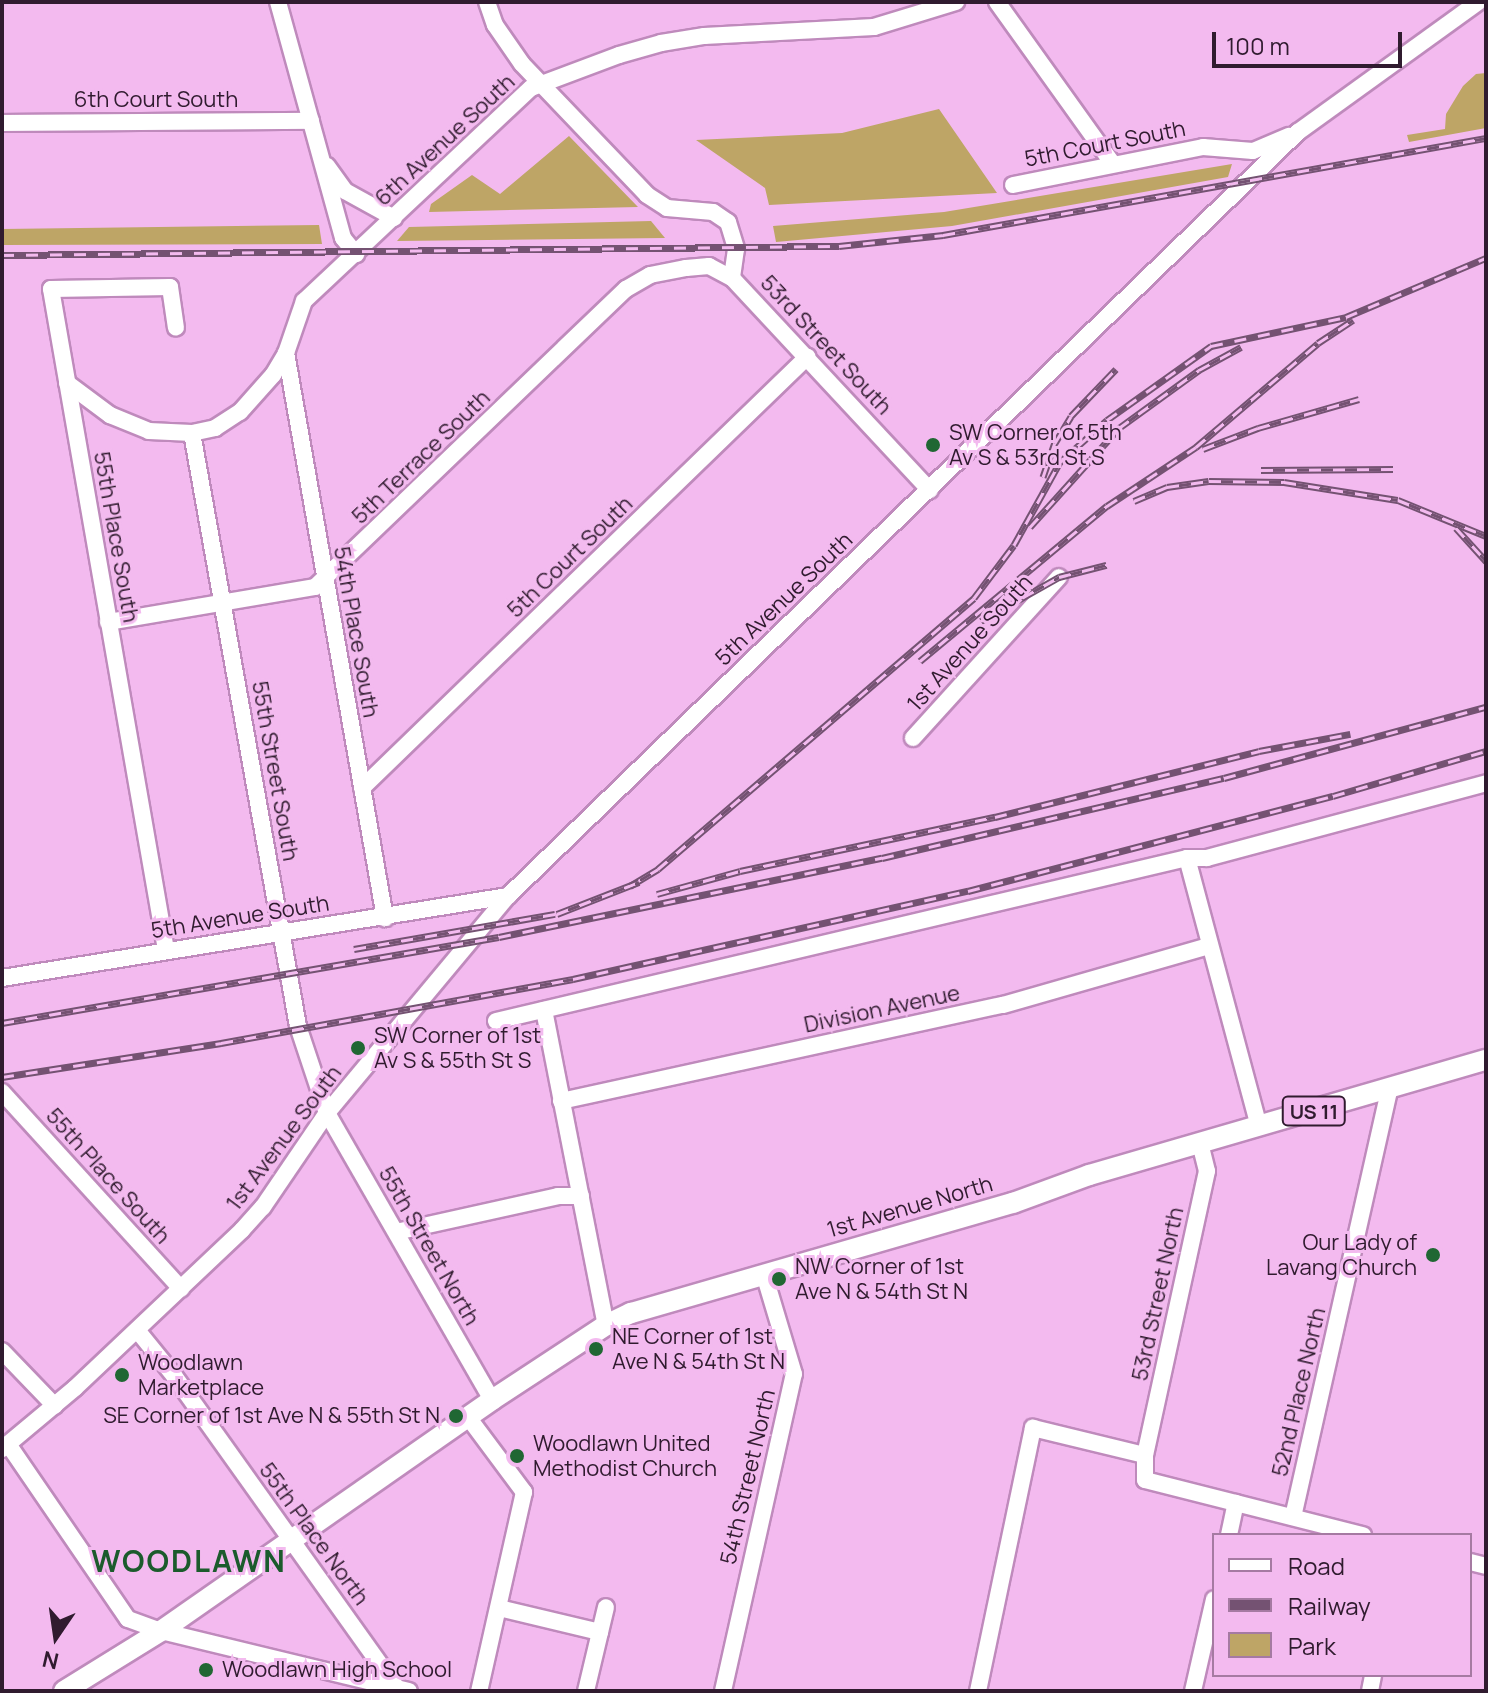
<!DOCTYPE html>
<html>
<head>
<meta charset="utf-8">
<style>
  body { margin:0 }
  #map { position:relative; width:1488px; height:1693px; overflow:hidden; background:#f3baef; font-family:Manrope,sans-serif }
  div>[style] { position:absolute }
  .green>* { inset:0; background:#bea566 }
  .roads { filter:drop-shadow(2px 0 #bf8abc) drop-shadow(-2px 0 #bf8abc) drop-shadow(0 2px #bf8abc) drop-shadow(0 -2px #bf8abc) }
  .minor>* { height:16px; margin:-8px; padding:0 8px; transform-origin:8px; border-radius:8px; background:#fff }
  .major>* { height:20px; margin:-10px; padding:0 10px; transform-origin:10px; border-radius:10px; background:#fff }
  .rail>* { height:7px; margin-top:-3.5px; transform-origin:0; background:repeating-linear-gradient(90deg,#f3baef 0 12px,#745272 0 24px); box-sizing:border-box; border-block:2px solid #745272 }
  .dots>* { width:22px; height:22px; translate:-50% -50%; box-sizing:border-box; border:4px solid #f3baef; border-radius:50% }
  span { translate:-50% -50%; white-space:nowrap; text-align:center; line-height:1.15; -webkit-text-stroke:6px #f3baef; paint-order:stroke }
  .shield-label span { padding:2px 6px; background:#f3baef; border:2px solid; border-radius:6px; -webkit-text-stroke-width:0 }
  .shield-label { font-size:20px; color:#301b2f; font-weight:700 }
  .street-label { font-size:22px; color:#301b2f }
  .poi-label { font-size:22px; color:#301b2f }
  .left { translate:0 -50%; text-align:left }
  .right { translate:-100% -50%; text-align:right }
  .district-label { font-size:30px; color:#1b5b2c; font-weight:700; letter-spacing:2px }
  .frame { position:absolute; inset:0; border:4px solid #301b2f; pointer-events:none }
  .legend { position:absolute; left:1212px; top:1533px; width:260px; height:144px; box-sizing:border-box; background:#f3baef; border:2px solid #a57aa2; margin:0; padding:10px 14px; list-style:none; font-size:24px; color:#301b2f }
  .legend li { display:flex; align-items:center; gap:16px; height:40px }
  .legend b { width:40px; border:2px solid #a57aa2 }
  .north { position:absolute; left:16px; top:1597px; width:80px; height:80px; -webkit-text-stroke:6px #f3baef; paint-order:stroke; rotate:193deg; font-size:22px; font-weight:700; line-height:32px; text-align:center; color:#301b2f }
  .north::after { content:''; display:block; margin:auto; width:28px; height:36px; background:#301b2f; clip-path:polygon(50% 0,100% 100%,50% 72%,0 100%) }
  .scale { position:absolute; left:1212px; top:32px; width:190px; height:36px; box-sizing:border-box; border:4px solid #301b2f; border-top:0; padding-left:10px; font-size:24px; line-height:28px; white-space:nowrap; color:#301b2f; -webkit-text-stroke:6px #f3baef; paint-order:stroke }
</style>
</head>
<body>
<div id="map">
  <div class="green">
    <div style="clip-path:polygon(1486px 73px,1486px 128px,1409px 142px,1407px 135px,1445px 129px,1446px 114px,1463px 86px,1476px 74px)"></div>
    <div style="clip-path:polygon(939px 109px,997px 193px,769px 205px,765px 188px,696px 140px,842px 133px)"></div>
    <div style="clip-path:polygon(569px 136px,638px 207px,429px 212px,431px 204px,472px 175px,500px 194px)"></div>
    <div style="clip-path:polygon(1232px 164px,1228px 177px,952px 226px,776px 242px,773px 226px,944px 212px)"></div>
    <div style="clip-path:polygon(651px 221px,665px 238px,397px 241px,409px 227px)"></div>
    <div style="clip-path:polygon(319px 225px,322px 244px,2px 245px,2px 229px)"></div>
  </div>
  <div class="roads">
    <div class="minor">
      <div style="left:278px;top:2px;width:245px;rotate:74.6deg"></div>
      <div style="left:343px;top:238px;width:21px;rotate:51deg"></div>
      <div style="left:487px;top:2px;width:24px;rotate:71deg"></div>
      <div style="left:495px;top:25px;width:47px;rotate:55.3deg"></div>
      <div style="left:522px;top:64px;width:181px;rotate:46.3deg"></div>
      <div style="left:647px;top:195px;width:24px;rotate:33deg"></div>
      <div style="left:667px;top:208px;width:46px;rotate:5deg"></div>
      <div style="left:713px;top:212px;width:18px;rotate:34deg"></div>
      <div style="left:728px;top:222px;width:28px;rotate:73deg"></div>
      <div style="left:736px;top:249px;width:29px;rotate:98deg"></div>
      <div style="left:732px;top:278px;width:290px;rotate:47deg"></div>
      <div style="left:997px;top:2px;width:199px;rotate:54.4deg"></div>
      <div style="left:2px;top:123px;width:309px;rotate:-0.4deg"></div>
      <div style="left:327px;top:166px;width:31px;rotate:54deg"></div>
      <div style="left:345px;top:191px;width:56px;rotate:28.9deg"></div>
      <div style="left:1013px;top:185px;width:194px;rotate:-11.3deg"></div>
      <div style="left:1203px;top:147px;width:50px;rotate:4.6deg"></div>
      <div style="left:1253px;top:151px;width:39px;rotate:-23deg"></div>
      <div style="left:286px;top:353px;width:574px;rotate:80.06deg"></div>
      <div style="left:67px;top:383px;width:54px;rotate:36.7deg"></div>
      <div style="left:110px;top:415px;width:42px;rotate:22.3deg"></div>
      <div style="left:149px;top:431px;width:43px;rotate:2.7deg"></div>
      <div style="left:192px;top:433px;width:24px;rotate:-12deg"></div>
      <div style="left:215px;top:428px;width:30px;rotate:-33deg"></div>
      <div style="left:240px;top:412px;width:50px;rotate:-48.3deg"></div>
      <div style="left:273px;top:375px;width:26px;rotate:-59deg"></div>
      <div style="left:286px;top:353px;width:55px;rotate:-70.9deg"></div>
      <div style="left:304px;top:301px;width:311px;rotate:-43.2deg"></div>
      <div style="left:531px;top:88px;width:94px;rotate:-20.6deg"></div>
      <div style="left:619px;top:55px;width:44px;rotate:-15.9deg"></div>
      <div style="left:661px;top:43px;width:44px;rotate:-9.2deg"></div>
      <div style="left:704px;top:36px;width:170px;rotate:-3deg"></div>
      <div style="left:874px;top:27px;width:86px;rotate:-17deg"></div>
      <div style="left:192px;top:433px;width:602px;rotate:79.87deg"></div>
      <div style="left:298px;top:1026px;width:92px;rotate:71.6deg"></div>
      <div style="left:327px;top:1113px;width:331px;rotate:60.1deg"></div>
      <div style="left:108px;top:622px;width:210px;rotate:-9.6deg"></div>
      <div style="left:315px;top:587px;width:431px;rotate:-43.8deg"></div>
      <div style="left:626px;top:289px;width:28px;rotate:-30deg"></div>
      <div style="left:650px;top:275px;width:37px;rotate:-11deg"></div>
      <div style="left:686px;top:268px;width:23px;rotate:-5deg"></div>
      <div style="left:709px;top:266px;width:26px;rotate:28deg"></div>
      <div style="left:913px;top:738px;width:217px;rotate:-47.8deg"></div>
      <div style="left:362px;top:788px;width:620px;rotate:-44.08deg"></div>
      <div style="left:1187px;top:858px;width:278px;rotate:75deg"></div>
      <div style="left:166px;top:950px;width:671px;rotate:-99.87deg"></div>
      <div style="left:51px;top:289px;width:119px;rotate:-1deg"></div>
      <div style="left:170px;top:287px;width:41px;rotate:81.7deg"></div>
      <div style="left:2px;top:978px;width:513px;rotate:-9.21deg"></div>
      <div style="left:544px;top:1010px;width:321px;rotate:78.9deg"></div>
      <div style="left:496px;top:1021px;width:710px;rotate:-13.27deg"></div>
      <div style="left:1187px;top:858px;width:20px"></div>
      <div style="left:1207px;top:858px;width:289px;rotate:-15deg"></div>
      <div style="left:2px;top:1092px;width:266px;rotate:47.7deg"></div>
      <div style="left:561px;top:1101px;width:452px;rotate:-12.3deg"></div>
      <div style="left:1003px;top:1005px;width:214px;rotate:-16deg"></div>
      <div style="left:1200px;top:1143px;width:29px;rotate:76deg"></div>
      <div style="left:1207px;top:1171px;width:291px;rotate:102.3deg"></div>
      <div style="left:1145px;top:1455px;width:25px;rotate:90deg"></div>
      <div style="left:1145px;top:1480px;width:225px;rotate:14.2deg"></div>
      <div style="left:396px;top:1232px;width:166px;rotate:-12.5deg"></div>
      <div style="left:558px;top:1196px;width:23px"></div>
      <div style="left:137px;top:1330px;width:60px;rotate:51deg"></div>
      <div style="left:175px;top:1377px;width:382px;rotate:54.5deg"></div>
      <div style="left:2px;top:1351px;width:76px;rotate:46.1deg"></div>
      <div style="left:468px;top:1417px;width:94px;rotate:53.3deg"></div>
      <div style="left:524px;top:1492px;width:204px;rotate:102.7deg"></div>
      <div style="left:8px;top:1444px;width:212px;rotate:55.6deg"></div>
      <div style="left:128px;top:1619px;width:35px;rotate:20deg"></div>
      <div style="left:161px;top:1631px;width:255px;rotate:13.6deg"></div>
      <div style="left:2px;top:1449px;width:95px;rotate:-39.9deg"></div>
      <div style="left:75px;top:1388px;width:230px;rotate:-43.4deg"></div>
      <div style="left:242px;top:1230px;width:31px;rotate:-48deg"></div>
      <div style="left:263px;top:1207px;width:114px;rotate:-55.8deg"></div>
      <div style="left:327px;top:1113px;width:283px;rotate:-50.2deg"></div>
      <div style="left:508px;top:896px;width:1099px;rotate:-44.04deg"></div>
      <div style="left:1298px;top:132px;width:222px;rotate:-35.8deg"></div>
      <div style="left:1293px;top:1517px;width:440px;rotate:-77.3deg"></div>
      <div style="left:1229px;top:1535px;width:33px;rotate:-78deg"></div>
      <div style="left:1470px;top:1562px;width:16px;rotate:14deg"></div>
      <div style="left:499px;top:1608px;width:104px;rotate:13.4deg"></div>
      <div style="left:586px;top:1691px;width:86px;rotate:-76.6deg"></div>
      <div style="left:723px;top:1691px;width:325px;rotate:-77.4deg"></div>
      <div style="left:794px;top:1374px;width:104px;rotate:-106.7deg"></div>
      <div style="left:978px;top:1691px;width:269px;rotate:-78.2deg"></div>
      <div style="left:1033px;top:1428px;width:115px;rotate:13.6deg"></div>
      <div style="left:1193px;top:1691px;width:94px;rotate:-77.1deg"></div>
      <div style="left:1370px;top:1691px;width:16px;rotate:-79deg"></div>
    </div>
    <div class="major">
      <div style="left:64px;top:1691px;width:114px;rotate:-31.7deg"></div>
      <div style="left:161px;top:1631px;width:404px;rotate:-34.9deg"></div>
      <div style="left:492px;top:1400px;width:136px;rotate:-33.3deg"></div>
      <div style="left:606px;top:1325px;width:28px;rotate:-26deg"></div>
      <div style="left:631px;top:1313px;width:398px;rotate:-16.1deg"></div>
      <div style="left:1013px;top:1203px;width:81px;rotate:-20.2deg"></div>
      <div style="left:1089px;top:1175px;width:413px;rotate:-16.2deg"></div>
    </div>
  </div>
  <div class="rail">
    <div style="left:2px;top:255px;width:837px;rotate:-0.62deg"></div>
    <div style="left:839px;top:246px;width:105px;rotate:-6deg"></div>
    <div style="left:943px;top:235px;width:552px;rotate:-10.13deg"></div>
    <div style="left:1203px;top:449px;width:59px;rotate:-20.9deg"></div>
    <div style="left:1258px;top:428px;width:105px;rotate:-16deg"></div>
    <div style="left:1261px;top:470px;width:132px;rotate:-0.4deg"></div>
    <div style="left:1043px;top:477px;width:36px;rotate:-71deg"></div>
    <div style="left:1055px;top:443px;width:31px;rotate:-59deg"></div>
    <div style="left:1071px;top:416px;width:65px;rotate:-46.2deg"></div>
    <div style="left:1134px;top:501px;width:36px;rotate:-23deg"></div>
    <div style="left:1167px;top:487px;width:42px;rotate:-8.1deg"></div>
    <div style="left:1209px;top:481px;width:75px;rotate:0.8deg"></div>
    <div style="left:1284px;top:482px;width:115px;rotate:9deg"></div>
    <div style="left:1398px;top:500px;width:95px;rotate:22.2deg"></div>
    <div style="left:1030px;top:527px;width:133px;rotate:-48deg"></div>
    <div style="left:1119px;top:428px;width:99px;rotate:-35.9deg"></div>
    <div style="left:1199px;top:370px;width:48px;rotate:-28.7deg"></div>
    <div style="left:1456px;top:528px;width:45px;rotate:47.7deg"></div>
    <div style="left:981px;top:621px;width:90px;rotate:-29.4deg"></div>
    <div style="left:1059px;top:577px;width:49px;rotate:-14.3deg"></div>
    <div style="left:920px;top:661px;width:243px;rotate:-39.7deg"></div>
    <div style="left:1107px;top:506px;width:107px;rotate:-33.5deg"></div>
    <div style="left:1196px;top:447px;width:160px;rotate:-40.4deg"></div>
    <div style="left:1318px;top:343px;width:42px;rotate:-33.3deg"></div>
    <div style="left:630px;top:886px;width:33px;rotate:-31deg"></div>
    <div style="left:658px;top:869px;width:416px;rotate:-40.6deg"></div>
    <div style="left:974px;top:598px;width:66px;rotate:-53deg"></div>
    <div style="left:1014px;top:545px;width:95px;rotate:-61deg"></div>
    <div style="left:1060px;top:462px;width:63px;rotate:-41.8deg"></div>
    <div style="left:1107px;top:420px;width:128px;rotate:-35.4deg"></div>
    <div style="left:1211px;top:346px;width:138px;rotate:-12.1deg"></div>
    <div style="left:1346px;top:317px;width:152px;rotate:-22.9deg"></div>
    <div style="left:657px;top:894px;width:86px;rotate:-15.5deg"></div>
    <div style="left:740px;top:871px;width:261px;rotate:-12deg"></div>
    <div style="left:995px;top:817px;width:272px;rotate:-14deg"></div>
    <div style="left:1259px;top:751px;width:93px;rotate:-10.6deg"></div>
    <div style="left:557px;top:914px;width:88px;rotate:-21.3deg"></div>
    <div style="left:354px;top:949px;width:204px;rotate:-9.9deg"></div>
    <div style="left:2px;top:1023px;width:504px;rotate:-9.82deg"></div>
    <div style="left:499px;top:937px;width:391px;rotate:-11.7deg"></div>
    <div style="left:882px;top:858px;width:351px;rotate:-13.2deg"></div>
    <div style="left:1224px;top:778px;width:271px;rotate:-15.2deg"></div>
    <div style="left:2px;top:1077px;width:222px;rotate:-8.8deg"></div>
    <div style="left:221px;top:1043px;width:358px;rotate:-10.3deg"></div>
    <div style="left:573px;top:979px;width:405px;rotate:-12.6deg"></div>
    <div style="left:968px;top:891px;width:377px;rotate:-14.6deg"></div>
    <div style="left:1333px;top:796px;width:159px;rotate:-16.4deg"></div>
  </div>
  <div class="dots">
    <div style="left:933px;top:445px;background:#206733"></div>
    <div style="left:358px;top:1048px;background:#206733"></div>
    <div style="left:1433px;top:1255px;background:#206733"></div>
    <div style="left:779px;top:1279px;background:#206733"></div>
    <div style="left:596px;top:1349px;background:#206733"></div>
    <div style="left:122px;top:1375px;background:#206733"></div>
    <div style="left:456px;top:1416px;background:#206733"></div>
    <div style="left:517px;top:1456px;background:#206733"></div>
    <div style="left:206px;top:1670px;background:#206733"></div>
  </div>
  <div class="shield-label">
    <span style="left:1314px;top:1111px">US 11</span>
  </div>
  <div class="street-label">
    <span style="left:156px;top:100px">6th Court South</span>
    <span style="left:445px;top:140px;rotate:-43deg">6th Avenue South</span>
    <span style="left:1105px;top:144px;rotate:-11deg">5th Court South</span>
    <span style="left:826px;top:345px;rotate:47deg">53rd Street South</span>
    <span style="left:421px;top:457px;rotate:-44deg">5th Terrace South</span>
    <span style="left:116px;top:537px;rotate:80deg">55th Place South</span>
    <span style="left:570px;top:557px;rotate:-44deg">5th Court South</span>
    <span style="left:784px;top:599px;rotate:-44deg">5th Avenue South</span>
    <span style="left:356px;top:632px;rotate:80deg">54th Place South</span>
    <span style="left:970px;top:643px;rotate:-48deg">1st Avenue South</span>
    <span style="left:275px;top:771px;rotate:80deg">55th Street South</span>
    <span style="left:240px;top:917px;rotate:-9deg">5th Avenue South</span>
    <span style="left:882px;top:1009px;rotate:-12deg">Division Avenue</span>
    <span style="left:284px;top:1138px;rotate:-53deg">1st Avenue South</span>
    <span style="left:108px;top:1176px;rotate:48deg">55th Place South</span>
    <span style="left:910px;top:1207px;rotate:-16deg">1st Avenue North</span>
    <span style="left:429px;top:1246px;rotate:60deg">55th Street North</span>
    <span style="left:1158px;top:1294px;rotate:-78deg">53rd Street North</span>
    <span style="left:1299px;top:1392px;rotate:-77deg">52nd Place North</span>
    <span style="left:748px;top:1477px;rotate:-77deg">54th Street North</span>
    <span style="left:314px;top:1534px;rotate:54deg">55th Place North</span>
  </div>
  <div class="poi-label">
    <span class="left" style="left:949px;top:445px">SW Corner of 5th<br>Av S &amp; 53rd St S</span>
    <span class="left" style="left:374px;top:1048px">SW Corner of 1st<br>Av S &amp; 55th St S</span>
    <span class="right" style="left:1417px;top:1255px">Our Lady of<br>Lavang Church</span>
    <span class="left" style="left:795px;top:1279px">NW Corner of 1st<br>Ave N &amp; 54th St N</span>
    <span class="left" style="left:612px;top:1349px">NE Corner of 1st<br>Ave N &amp; 54th St N</span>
    <span class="left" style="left:138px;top:1375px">Woodlawn<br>Marketplace</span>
    <span class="right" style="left:440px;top:1416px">SE Corner of 1st Ave N &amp; 55th St N</span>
    <span class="left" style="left:533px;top:1456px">Woodlawn United<br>Methodist Church</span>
    <span class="left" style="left:222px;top:1670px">Woodlawn High School</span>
  </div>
  <div class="district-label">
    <span style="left:189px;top:1561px">WOODLAWN</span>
  </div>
  <div class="frame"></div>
  <ul class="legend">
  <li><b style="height:10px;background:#fff"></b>Road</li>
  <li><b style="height:10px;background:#745272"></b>Railway</li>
  <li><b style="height:22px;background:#bea566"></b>Park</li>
  </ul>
  <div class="north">N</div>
  <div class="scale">100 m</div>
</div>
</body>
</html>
